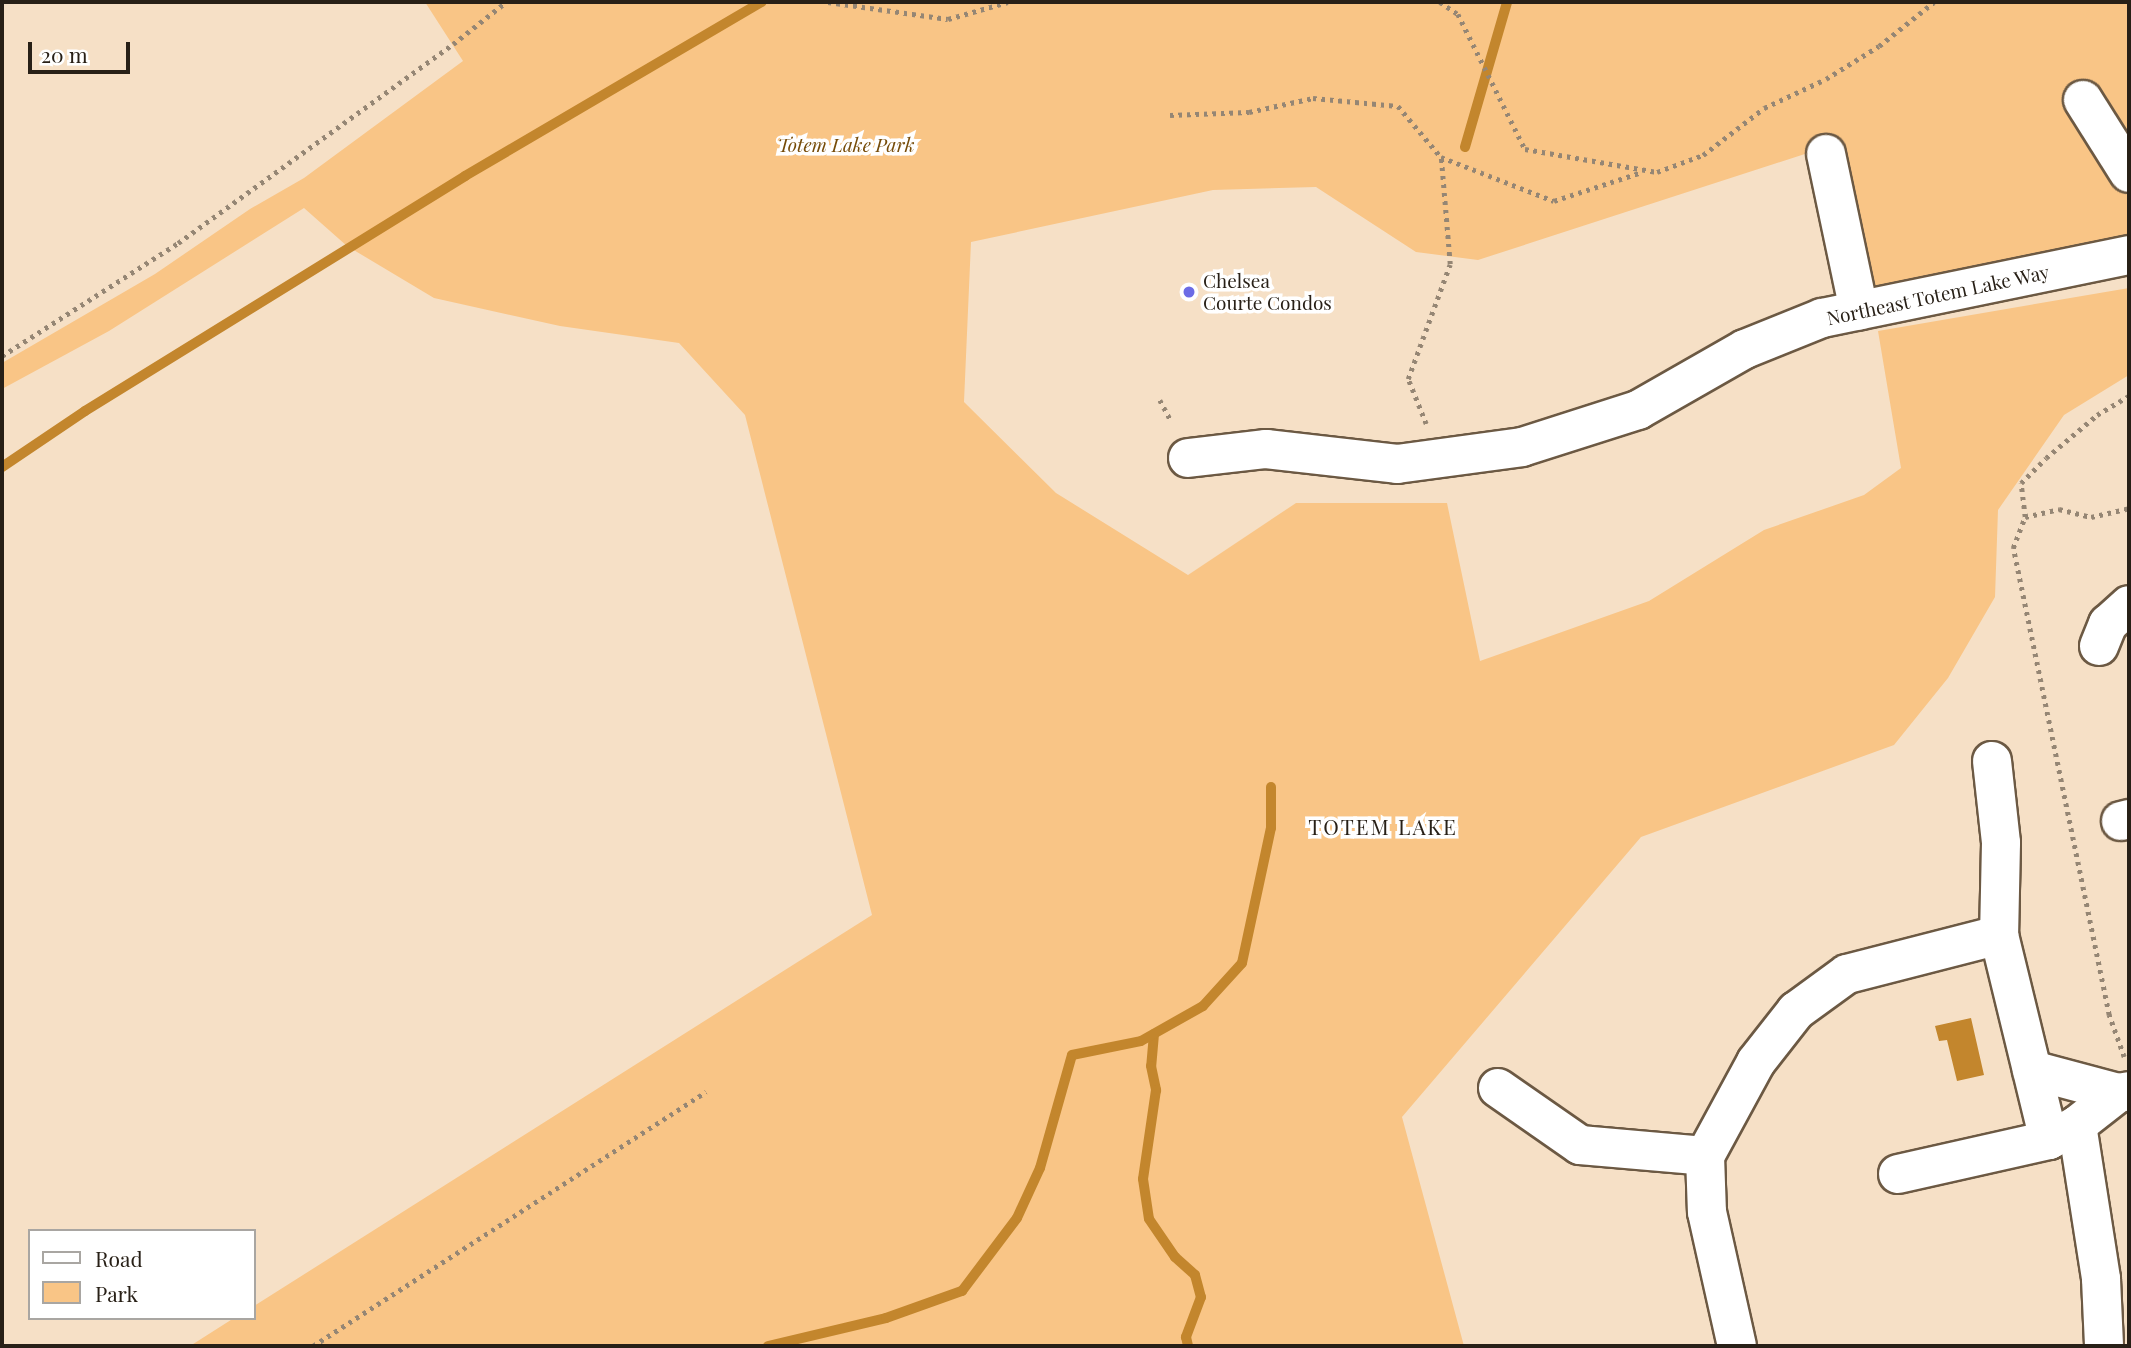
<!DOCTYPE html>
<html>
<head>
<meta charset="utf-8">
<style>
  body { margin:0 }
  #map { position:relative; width:2131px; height:1348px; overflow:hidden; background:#f6e0c6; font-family:"Playfair Display",serif }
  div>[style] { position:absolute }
  .green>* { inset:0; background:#f9c586 }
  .water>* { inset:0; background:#c3862d }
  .stream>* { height:10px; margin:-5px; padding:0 5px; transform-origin:5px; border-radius:5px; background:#c3862d }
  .path>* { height:4.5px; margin-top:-2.25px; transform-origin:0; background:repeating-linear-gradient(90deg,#958674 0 3.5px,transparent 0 8.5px) }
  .roads { filter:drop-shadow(2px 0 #6c5943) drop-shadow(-2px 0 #6c5943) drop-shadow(0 2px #6c5943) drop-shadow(0 -2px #6c5943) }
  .minor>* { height:38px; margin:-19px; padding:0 19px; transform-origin:19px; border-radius:19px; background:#fff }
  .dots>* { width:19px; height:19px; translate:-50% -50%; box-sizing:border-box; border:4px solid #fff; border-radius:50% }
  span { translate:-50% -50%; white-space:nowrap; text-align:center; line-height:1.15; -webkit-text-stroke:7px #fff; paint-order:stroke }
  .park-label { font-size:19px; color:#764c09; font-style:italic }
  .poi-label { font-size:19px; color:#282017 }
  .left { translate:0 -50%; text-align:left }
  .street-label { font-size:19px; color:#282017 }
  .neighbourhood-label { font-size:21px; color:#282017; letter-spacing:2px }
  .frame { position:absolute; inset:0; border:4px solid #282017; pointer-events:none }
  .legend { position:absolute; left:28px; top:1229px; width:228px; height:91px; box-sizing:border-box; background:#fff; border:2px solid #a9a6a2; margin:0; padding:9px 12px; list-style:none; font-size:21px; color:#282017 }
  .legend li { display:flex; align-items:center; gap:14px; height:35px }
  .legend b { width:35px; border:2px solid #a9a6a2 }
  .scale { position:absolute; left:28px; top:42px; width:102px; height:32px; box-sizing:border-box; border:4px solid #282017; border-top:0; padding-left:9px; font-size:21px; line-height:24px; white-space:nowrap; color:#282017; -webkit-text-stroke:5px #fff; paint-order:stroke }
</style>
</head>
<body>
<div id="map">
  <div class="green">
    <div style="clip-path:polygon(425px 2px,2129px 2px,2129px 243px,1848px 297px,1811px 152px,1478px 260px,1416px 252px,1316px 187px,1213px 190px,971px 242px,964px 402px,1056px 493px,1188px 575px,1296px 503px,1447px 503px,1480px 661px,1649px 601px,1764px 530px,1864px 495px,1901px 468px,1878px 331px,2129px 288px,2129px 375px,2064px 415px,1998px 510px,1995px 597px,1948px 678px,1894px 745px,1641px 837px,1402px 1117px,1464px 1346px,190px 1346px,234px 1318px,254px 1318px,254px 1306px,872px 915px,745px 415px,679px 343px,560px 326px,434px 298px,347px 246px,304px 208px,109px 331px,2px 389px,2px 363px,155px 274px,250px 209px,304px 178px,463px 61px)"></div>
  </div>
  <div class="water">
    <div style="clip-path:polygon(1971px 1018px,1984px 1075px,1957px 1081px,1947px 1040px,1939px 1041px,1935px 1026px)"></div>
  </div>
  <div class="stream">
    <div style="left:1465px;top:147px;width:151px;rotate:-73.8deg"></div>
    <div style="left:2px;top:467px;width:100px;rotate:-34deg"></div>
    <div style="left:85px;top:411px;width:447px;rotate:-31.7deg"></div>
    <div style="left:465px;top:176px;width:344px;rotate:-30.4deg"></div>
    <div style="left:1154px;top:1034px;width:32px;rotate:95deg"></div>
    <div style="left:1151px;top:1066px;width:25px;rotate:78deg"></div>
    <div style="left:1156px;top:1090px;width:90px;rotate:98.3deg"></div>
    <div style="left:1143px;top:1179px;width:40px;rotate:81.5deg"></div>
    <div style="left:1149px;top:1219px;width:46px;rotate:55.6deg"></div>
    <div style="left:1175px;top:1257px;width:27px;rotate:42deg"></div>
    <div style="left:1195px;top:1275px;width:23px;rotate:75deg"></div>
    <div style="left:1201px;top:1297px;width:43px;rotate:110.6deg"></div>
    <div style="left:1186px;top:1337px;width:9px;rotate:77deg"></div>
    <div style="left:768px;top:1346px;width:121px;rotate:-13.3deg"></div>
    <div style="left:886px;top:1318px;width:81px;rotate:-19.6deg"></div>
    <div style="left:962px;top:1291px;width:91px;rotate:-53deg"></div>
    <div style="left:1017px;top:1218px;width:55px;rotate:-65.3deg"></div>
    <div style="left:1040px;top:1168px;width:117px;rotate:-74.2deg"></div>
    <div style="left:1072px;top:1055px;width:70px;rotate:-11.5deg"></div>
    <div style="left:1141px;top:1041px;width:71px;rotate:-29.4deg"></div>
    <div style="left:1203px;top:1006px;width:58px;rotate:-47.8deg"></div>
    <div style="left:1242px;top:963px;width:138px;rotate:-77.9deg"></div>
    <div style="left:1271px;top:828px;width:41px;rotate:-90deg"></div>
  </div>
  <div class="path">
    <div style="left:828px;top:2px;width:121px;rotate:8.1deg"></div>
    <div style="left:948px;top:19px;width:62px;rotate:-15.8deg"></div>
    <div style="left:1440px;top:2px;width:22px;rotate:34deg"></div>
    <div style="left:1458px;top:14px;width:151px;rotate:63.6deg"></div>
    <div style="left:1525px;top:149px;width:134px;rotate:9.9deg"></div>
    <div style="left:1657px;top:172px;width:49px;rotate:-20.3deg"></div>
    <div style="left:1703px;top:155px;width:77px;rotate:-37.6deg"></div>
    <div style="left:1764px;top:108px;width:68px;rotate:-25.1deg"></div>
    <div style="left:1826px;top:79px;width:62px;rotate:-31.9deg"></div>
    <div style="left:1879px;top:46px;width:70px;rotate:-38.7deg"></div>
    <div style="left:1170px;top:115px;width:79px;rotate:-2.2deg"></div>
    <div style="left:1249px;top:112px;width:66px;rotate:-12.3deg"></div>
    <div style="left:1313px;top:98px;width:85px;rotate:5.4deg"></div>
    <div style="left:1398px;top:106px;width:67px;rotate:49.9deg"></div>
    <div style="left:1441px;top:157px;width:121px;rotate:21.3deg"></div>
    <div style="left:1554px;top:201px;width:93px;rotate:-18.2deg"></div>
    <div style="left:2px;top:356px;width:209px;rotate:-32.7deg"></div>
    <div style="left:178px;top:243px;width:339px;rotate:-35.9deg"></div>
    <div style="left:453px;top:44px;width:68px;rotate:-38.4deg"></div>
    <div style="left:1160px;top:400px;width:21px;rotate:62deg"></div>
    <div style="left:1426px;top:424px;width:48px;rotate:-111.8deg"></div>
    <div style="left:1408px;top:379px;width:122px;rotate:-69.9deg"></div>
    <div style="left:1450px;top:264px;width:107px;rotate:-94.8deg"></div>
    <div style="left:2025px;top:517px;width:35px;rotate:-13deg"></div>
    <div style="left:2059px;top:509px;width:33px;rotate:14deg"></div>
    <div style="left:2091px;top:517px;width:39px;rotate:-13deg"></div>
    <div style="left:2124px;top:1057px;width:45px;rotate:-109.7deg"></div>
    <div style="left:2109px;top:1015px;width:477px;rotate:-101.6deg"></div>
    <div style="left:2013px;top:548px;width:33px;rotate:-69deg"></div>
    <div style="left:2025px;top:517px;width:34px;rotate:-97deg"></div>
    <div style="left:2021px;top:483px;width:35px;rotate:-45deg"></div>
    <div style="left:2046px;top:458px;width:67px;rotate:-40.1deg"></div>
    <div style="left:2097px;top:415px;width:37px;rotate:-31deg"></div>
    <div style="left:313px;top:1346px;width:468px;rotate:-32.9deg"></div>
  </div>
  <div class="roads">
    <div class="minor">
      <div style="left:2083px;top:100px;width:86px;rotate:57.8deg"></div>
      <div style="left:1826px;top:154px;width:160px;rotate:78.1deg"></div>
      <div style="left:1188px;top:458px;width:79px;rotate:-6.6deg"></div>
      <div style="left:1266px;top:449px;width:132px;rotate:6.5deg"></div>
      <div style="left:1397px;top:464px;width:126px;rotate:-7.7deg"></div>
      <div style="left:1522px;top:447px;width:122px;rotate:-17.7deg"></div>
      <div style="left:1638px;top:410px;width:123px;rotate:-29.7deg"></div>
      <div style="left:1745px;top:349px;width:83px;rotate:-21.9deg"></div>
      <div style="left:1822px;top:318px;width:313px;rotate:-11.6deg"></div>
      <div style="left:2099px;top:646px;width:24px;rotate:-68deg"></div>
      <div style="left:2108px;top:624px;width:28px;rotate:-42deg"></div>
      <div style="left:1992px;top:761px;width:82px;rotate:83.7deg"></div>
      <div style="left:2001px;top:843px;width:92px;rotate:91.2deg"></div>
      <div style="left:1999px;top:935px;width:211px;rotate:76.3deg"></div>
      <div style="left:2121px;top:821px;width:8px;rotate:-14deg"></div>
      <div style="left:2032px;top:1070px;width:89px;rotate:15deg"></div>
      <div style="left:1498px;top:1088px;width:100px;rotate:34.8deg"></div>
      <div style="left:1580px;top:1145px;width:125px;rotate:5deg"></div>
      <div style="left:2077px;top:1125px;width:156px;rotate:81.1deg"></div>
      <div style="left:2101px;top:1279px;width:67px;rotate:87.4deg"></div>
      <div style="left:1705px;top:1156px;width:107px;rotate:-61.5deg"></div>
      <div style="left:1756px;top:1062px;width:65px;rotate:-51.9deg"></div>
      <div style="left:1796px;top:1011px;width:63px;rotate:-36deg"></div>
      <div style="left:1847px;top:974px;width:157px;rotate:-14.4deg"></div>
      <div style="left:1705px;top:1156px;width:56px;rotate:88deg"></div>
      <div style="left:1707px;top:1212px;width:137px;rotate:77.4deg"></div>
      <div style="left:1898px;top:1174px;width:155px;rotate:-12.7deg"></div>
      <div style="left:2049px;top:1140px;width:32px;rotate:-28deg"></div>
      <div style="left:2077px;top:1125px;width:52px;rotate:-38deg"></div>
      <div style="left:2118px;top:1093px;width:11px;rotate:-10deg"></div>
    </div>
  </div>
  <div class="dots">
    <div style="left:1189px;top:292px;background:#6c6be5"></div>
  </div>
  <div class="park-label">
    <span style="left:846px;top:145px">Totem Lake Park</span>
  </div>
  <div class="poi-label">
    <span class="left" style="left:1203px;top:292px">Chelsea<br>Courte Condos</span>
  </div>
  <div class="street-label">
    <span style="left:1938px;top:295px;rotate:-12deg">Northeast Totem Lake Way</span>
  </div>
  <div class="neighbourhood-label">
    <span style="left:1383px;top:826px">TOTEM LAKE</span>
  </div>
  <div class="frame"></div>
  <ul class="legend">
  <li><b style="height:9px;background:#fff"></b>Road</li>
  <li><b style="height:19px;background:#f9c586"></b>Park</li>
  </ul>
  <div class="scale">20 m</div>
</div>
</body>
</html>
